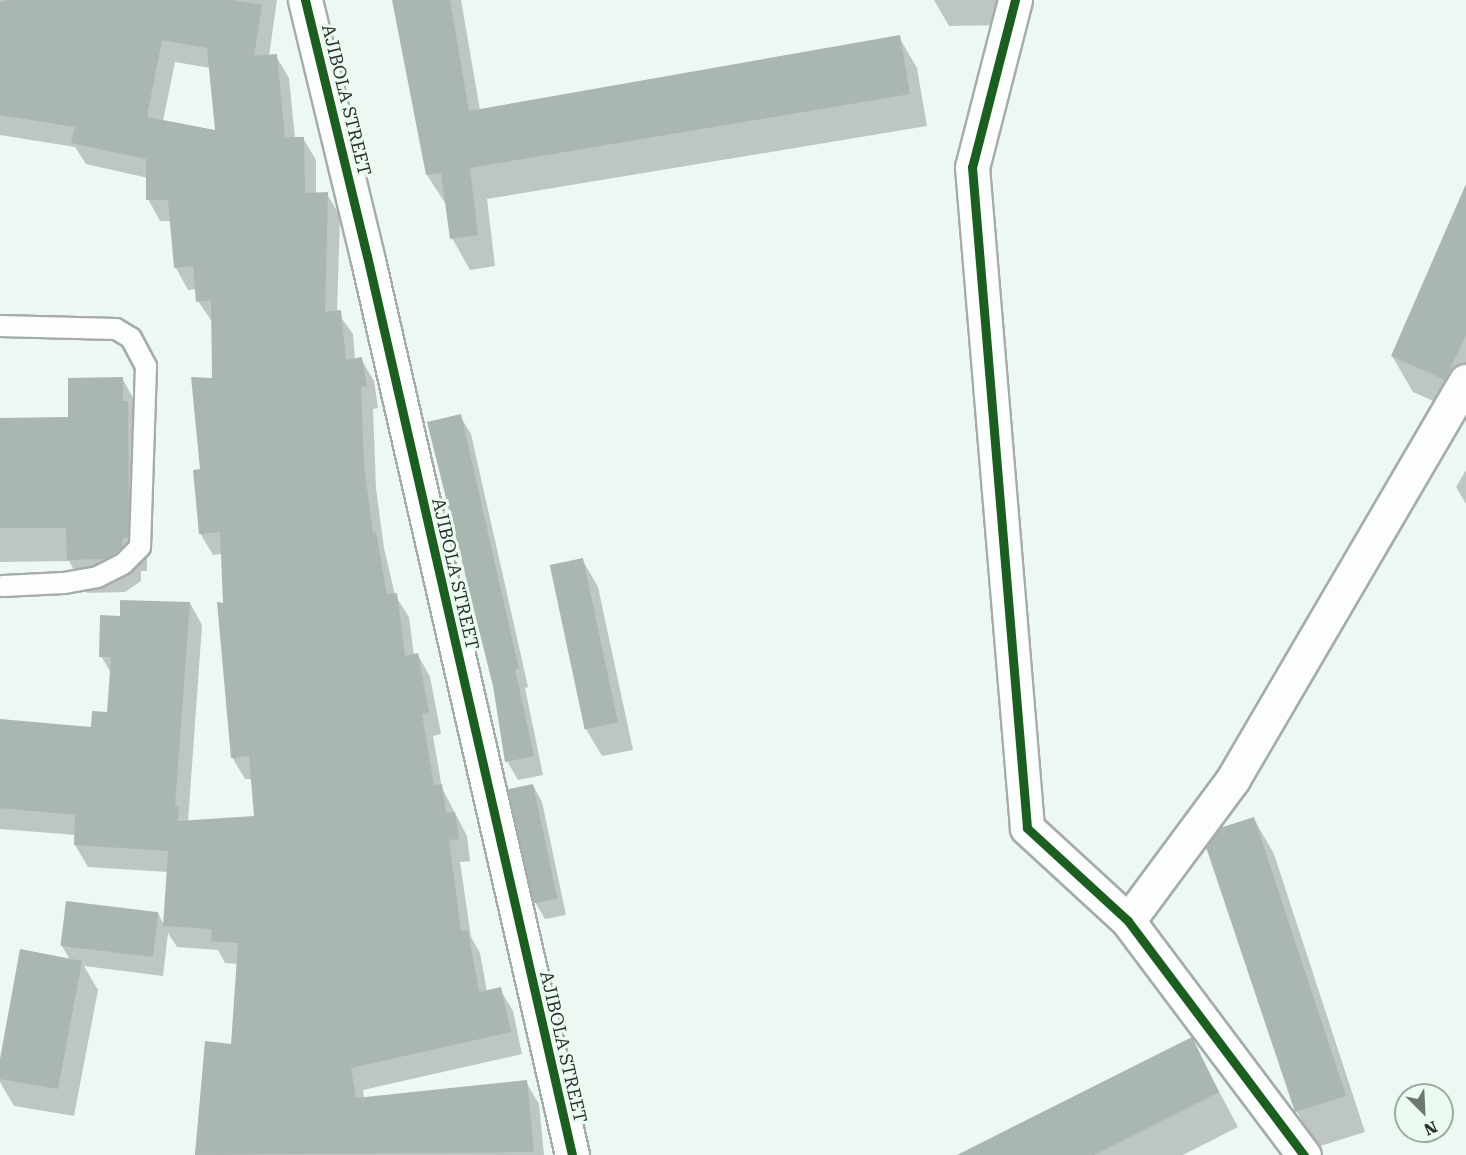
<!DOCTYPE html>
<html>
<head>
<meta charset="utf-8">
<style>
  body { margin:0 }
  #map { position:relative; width:1466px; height:1155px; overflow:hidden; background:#eef8f3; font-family:"Roboto Serif",serif }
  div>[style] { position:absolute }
  .shadow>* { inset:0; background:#0003 }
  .building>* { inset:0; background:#aab6b0; transform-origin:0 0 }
  .roads { filter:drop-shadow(2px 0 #a6ada9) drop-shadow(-2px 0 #a6ada9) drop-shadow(0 2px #a6ada9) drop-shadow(0 -2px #a6ada9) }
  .service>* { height:20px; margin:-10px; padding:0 10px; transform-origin:10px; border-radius:10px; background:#fcfefd }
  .minor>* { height:33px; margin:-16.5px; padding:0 16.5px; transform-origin:16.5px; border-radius:16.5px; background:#fcfefd }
  .cycleway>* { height:9px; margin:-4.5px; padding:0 4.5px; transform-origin:4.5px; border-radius:4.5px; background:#1b5e20 }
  span { translate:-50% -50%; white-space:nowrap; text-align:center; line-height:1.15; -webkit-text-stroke:6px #ebfbf2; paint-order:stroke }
  .street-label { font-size:18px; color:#2b312e }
  .north { position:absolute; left:1394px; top:1083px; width:60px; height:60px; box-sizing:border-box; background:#ebfbf2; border:2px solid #9eaaa4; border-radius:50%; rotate:156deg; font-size:16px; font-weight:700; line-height:24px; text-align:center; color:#2b312e }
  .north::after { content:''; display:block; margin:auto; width:21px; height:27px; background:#6f7773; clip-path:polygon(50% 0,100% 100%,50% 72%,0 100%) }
</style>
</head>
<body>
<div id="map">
  <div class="shadow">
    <div style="clip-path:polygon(evenodd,0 0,277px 0,269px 56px,276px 56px,289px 78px,295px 138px,303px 138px,316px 160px,316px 194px,327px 194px,340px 216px,337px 312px,353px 334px,355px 360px,361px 359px,374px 381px,378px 408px,373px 409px,376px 488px,384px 548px,395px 595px,409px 617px,414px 656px,418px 655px,430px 677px,441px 734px,433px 736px,442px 788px,467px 836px,470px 861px,460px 862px,471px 937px,480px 953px,487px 992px,500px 989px,513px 1011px,522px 1054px,363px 1090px,364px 1099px,526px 1082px,539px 1104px,544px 1155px,195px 1155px,206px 1043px,233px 1046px,239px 964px,225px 963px,218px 950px,177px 947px,168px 933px,163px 976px,84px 966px,98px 990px,74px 1116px,14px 1106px,0 1082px,0 1067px,70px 960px,62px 946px,158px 913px,164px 925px,168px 872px,88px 867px,75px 845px,76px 835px,0 829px,0 721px,92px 729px,109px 714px,112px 675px,101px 656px,121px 617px,190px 603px,202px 625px,188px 822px,256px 818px,252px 779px,245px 779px,232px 757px,222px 554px,213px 555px,200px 533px,201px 471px,214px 380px,213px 323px,198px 301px,197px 289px,188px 290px,176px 268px,171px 221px,160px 221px,148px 199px,148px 178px,86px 164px,75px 147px,0 135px,0 0,175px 62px,210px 68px,217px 132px,163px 121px,175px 62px)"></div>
    <div style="clip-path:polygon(395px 0,461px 0,480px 110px,899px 37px,917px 68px,927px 126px,487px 199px,495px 266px,470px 270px,452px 238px,447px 206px,427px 175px)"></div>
    <div style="clip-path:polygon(934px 0,1007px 0,1007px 25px,949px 26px)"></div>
    <div style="clip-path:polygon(1466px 188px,1466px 414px,1465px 415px,1413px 392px,1392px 356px)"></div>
    <div style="clip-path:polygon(122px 378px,141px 412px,147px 436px,147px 571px,141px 571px,141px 581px,125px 592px,87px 593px,69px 561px,0 562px,0 420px,69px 419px)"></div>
    <div style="clip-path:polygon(460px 416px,471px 434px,528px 687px,525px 688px,543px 775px,518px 780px,507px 761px)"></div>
    <div style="clip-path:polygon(1466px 470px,1466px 504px,1456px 487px)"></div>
    <div style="clip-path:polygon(582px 559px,598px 587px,633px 750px,602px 756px,586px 729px)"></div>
    <div style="clip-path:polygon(533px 785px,542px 802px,566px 915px,545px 919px,535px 902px,510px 791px)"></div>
    <div style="clip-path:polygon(1254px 819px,1274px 854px,1365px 1132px,1317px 1147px,1297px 1112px,1208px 847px)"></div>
    <div style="clip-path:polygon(1191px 1039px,1238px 1127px,1183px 1155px,961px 1155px)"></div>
  </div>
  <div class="building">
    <div style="clip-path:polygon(evenodd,9px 0,232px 0,262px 5px,254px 56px,277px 54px,285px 137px,304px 137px,305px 193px,328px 192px,325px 312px,341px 310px,346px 360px,362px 357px,367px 386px,361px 387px,364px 464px,373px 533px,376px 532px,387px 594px,397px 593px,405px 656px,418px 653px,429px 712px,422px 714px,434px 785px,442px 784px,446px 813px,455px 812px,459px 839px,449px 840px,461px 931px,468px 930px,479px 992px,501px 987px,511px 1032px,351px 1068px,356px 1098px,527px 1080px,534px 1152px,195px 1155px,205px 1041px,231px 1044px,238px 943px,211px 941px,212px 929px,163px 926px,168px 851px,74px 845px,75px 815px,0 808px,0 719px,91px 727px,92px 711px,107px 712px,111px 657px,99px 657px,100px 615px,120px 616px,120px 600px,190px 602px,175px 806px,179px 806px,178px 821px,254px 816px,249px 756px,231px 758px,217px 602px,223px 603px,220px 532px,199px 534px,193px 470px,200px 469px,191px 377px,212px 378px,211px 300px,196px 302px,193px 266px,174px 268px,168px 200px,146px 200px,146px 159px,71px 143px,75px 127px,0 115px,0 2px,9px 0,162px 40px,207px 48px,215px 130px,147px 117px,162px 40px)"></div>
    <div style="clip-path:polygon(392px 0,450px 0,469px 111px,900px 35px,910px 94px,470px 168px,478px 235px,450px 239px,441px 173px,426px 175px)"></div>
    <div style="clip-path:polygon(1466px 184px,1466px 335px,1445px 380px,1391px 356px)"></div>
    <div style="clip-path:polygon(123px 377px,123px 401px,128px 401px,129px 512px,128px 538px,123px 538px,122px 548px,106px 559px,67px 560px,66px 528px,0 528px,0 418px,68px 417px,68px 378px)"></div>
    <div style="clip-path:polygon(461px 414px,519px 669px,515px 669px,534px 756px,505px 762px,493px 686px,427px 422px)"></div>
    <div style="left:583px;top:558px;width:168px;height:34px;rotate:78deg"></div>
    <div style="left:533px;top:784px;width:117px;height:26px;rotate:78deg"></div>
    <div style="clip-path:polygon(1254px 817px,1346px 1096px,1295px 1112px,1206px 847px,1220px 828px)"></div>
    <div style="left:66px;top:901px;width:93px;height:45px;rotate:7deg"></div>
    <div style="clip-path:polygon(20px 949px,82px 961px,58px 1089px,0 1079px,0 1059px)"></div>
    <div style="clip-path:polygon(1192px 1037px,1219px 1092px,1094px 1155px,957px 1155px)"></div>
  </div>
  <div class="roads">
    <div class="service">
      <div style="left:0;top:326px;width:116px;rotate:1.5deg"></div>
      <div style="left:116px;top:329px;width:17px;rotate:31deg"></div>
      <div style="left:131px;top:338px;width:32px;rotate:62deg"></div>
      <div style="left:146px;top:366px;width:181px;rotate:91.9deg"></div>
      <div style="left:140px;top:547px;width:24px;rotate:135deg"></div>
      <div style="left:123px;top:564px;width:28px;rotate:153deg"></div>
      <div style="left:98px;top:577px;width:35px;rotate:170deg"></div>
      <div style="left:64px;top:583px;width:62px;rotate:177.2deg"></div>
    </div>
    <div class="minor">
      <div style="left:305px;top:0;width:263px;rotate:76.4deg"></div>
      <div style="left:367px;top:256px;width:922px;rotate:77.15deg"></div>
      <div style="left:1015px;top:0;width:172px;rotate:104.4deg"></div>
      <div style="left:972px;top:167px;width:663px;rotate:85.24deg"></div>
      <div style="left:1027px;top:828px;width:137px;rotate:42.6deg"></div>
      <div style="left:1128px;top:921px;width:293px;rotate:53.1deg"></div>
      <div style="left:1128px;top:921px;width:177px;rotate:-53.5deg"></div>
      <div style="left:1233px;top:779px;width:461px;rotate:-59.7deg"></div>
    </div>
  </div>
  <div class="cycleway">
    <div style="left:305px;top:0;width:263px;rotate:76.4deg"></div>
    <div style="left:367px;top:256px;width:922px;rotate:77.15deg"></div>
    <div style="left:1015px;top:0;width:172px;rotate:104.4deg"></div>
    <div style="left:972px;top:167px;width:663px;rotate:85.24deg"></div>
    <div style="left:1027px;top:828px;width:137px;rotate:42.6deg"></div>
    <div style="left:1128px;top:921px;width:293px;rotate:53.1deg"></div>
  </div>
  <div class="street-label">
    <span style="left:346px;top:100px;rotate:76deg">AJIBOLA STREET</span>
    <span style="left:455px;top:574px;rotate:77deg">AJIBOLA STREET</span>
    <span style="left:563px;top:1047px;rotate:77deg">AJIBOLA STREET</span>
  </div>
  <div class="north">N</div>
</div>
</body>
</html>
